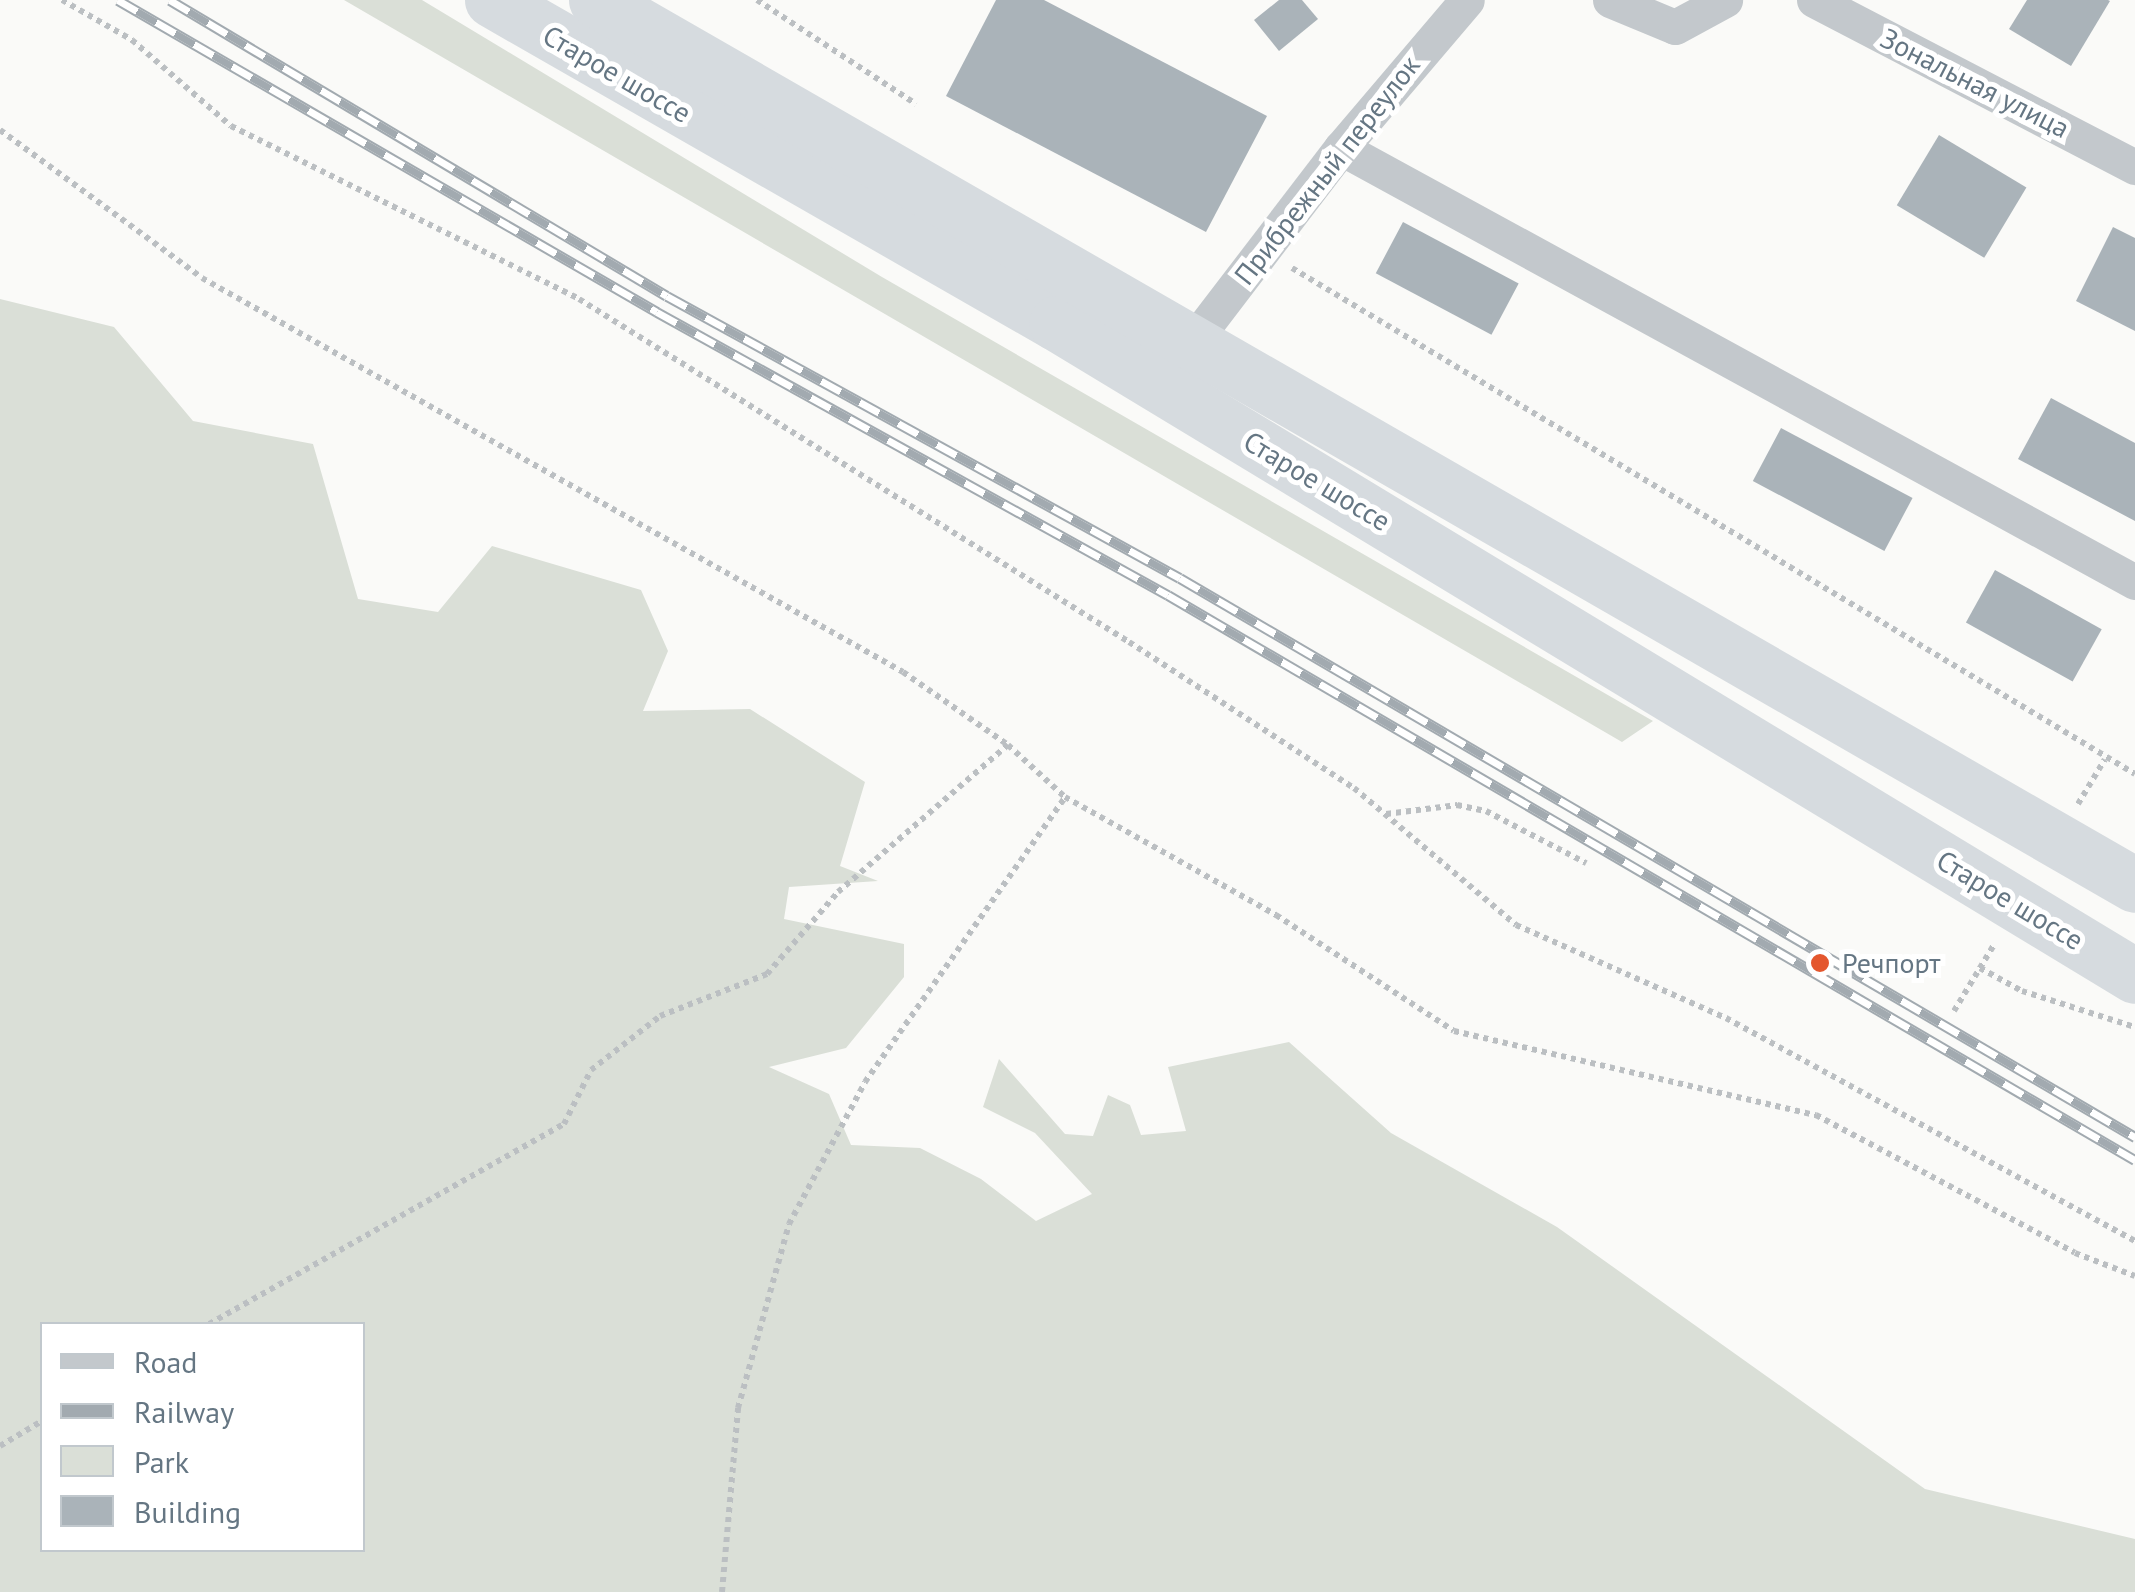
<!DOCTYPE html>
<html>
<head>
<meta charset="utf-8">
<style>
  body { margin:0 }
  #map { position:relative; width:2135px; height:1592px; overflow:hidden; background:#fafaf8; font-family:"PT Sans",sans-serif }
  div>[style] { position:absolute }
  .green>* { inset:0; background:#dadfd7 }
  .building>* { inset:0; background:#aab3b9; transform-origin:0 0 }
  .path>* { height:6px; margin-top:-3px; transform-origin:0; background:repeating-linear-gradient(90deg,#bbbfc2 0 5px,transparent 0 10px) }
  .street>* { height:35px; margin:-17.5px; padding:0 17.5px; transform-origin:17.5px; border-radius:17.5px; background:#c3c8cc }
  .highway>* { height:55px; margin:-27.5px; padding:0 27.5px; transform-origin:27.5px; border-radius:27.5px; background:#d6dbdf }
  .rail>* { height:11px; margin-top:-5.5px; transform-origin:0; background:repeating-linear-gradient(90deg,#fff 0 22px,#a2aab0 0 44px); box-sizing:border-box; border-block:2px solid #a2aab0 }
  .dots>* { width:28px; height:28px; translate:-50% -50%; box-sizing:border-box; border:5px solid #fff; border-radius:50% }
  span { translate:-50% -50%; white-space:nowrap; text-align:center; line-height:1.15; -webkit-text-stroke:10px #fff; paint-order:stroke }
  .street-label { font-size:28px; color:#657683 }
  .poi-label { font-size:28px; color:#657683 }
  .left { translate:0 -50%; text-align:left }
  .legend { position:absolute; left:40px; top:1322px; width:325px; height:230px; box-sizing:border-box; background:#fff; border:2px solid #c1c8cd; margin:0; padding:12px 18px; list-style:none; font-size:30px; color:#657683 }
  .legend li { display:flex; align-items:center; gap:20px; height:50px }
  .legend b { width:50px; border:2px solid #c1c8cd }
</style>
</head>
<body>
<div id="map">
  <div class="green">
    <div style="clip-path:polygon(344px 0,422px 0,882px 277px,1653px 721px,1622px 742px)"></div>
    <div style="clip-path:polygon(evenodd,0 299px,114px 327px,193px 421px,313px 444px,358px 599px,438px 612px,492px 546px,641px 590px,668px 651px,643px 711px,750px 709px,865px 782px,840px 866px,878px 881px,789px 887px,784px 919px,904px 944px,904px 977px,846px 1048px,769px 1067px,829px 1094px,851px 1145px,920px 1148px,981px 1179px,1036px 1221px,1092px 1194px,1035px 1133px,983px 1107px,999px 1059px,1065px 1134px,1093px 1136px,1108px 1095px,1130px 1105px,1141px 1135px,1186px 1131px,1168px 1067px,1289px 1042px,1391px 1133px,1557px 1227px,1925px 1489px,2135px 1539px,2135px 1592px,0 1592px,0 299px,362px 1324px,362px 1550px,42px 1550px,42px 1324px,362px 1324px)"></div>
  </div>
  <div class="building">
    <div style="clip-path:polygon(996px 0,1044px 0,1267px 116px,1206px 232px,946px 96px)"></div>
    <div style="clip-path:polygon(1279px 0,1302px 0,1318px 19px,1279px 51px,1254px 20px)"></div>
    <div style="clip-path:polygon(2027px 0,2108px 0,2110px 1px,2071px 66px,2009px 29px)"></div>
    <div style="left:1939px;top:135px;width:102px;height:82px;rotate:31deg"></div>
    <div style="left:1403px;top:222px;width:131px;height:58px;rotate:28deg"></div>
    <div style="clip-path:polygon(2113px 227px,2135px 238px,2135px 331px,2076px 301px)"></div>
    <div style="clip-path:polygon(2051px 398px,2135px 443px,2135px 521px,2018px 459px)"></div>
    <div style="left:1781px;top:428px;width:149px;height:60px;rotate:28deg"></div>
    <div style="left:1995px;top:570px;width:122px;height:60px;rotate:29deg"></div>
  </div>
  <div class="path">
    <div style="left:62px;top:0;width:81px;rotate:29.7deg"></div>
    <div style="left:132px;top:40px;width:131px;rotate:41deg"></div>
    <div style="left:231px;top:126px;width:389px;rotate:26.4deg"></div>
    <div style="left:579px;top:299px;width:648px;rotate:31.95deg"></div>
    <div style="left:1129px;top:642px;width:268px;rotate:33deg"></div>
    <div style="left:1354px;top:788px;width:212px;rotate:40.2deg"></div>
    <div style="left:1516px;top:925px;width:230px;rotate:23.9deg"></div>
    <div style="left:1726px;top:1018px;width:466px;rotate:28.6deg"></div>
    <div style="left:757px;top:0;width:190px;rotate:33.2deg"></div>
    <div style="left:0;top:130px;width:250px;rotate:36.2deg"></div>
    <div style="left:202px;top:278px;width:804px;rotate:29.34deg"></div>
    <div style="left:903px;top:672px;width:128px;rotate:34.8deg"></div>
    <div style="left:1008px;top:745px;width:77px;rotate:42.4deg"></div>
    <div style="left:1065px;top:797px;width:242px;rotate:29.2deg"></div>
    <div style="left:1276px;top:915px;width:212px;rotate:33.1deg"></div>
    <div style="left:1454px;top:1031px;width:372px;rotate:13.1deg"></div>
    <div style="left:1816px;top:1115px;width:293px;rotate:28deg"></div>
    <div style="left:2075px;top:1253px;width:64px;rotate:21deg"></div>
    <div style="left:1292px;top:268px;width:983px;rotate:30.97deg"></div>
    <div style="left:2078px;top:804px;width:52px;rotate:-59deg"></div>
    <div style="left:1386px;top:814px;width:72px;rotate:-7.2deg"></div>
    <div style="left:1457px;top:805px;width:30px;rotate:12deg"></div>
    <div style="left:1486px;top:811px;width:113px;rotate:27.5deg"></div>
    <div style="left:1980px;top:968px;width:48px;rotate:28.7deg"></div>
    <div style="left:2022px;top:991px;width:119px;rotate:17.7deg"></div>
    <div style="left:1954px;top:1011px;width:79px;rotate:-58.9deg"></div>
    <div style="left:209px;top:1324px;width:407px;rotate:-29.4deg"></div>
    <div style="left:564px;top:1124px;width:60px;rotate:-63.4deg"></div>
    <div style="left:591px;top:1070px;width:88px;rotate:-38deg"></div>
    <div style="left:660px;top:1016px;width:115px;rotate:-21.4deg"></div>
    <div style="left:767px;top:974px;width:108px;rotate:-49.1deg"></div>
    <div style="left:838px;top:892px;width:225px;rotate:-40.9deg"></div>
    <div style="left:0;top:1446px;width:49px;rotate:-30.8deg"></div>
    <div style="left:722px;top:1592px;width:185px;rotate:-85deg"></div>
    <div style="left:738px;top:1408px;width:191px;rotate:-74.5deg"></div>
    <div style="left:789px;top:1224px;width:161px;rotate:-61.8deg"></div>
    <div style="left:865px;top:1082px;width:348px;rotate:-54.9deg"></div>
  </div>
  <div class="street">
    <div style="left:1610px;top:0;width:70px;rotate:22.6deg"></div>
    <div style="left:1675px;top:27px;width:57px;rotate:-28.4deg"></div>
    <div style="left:1814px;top:0;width:362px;rotate:27.5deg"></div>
    <div style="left:1341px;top:148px;width:905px;rotate:28.66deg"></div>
    <div style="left:1191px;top:344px;width:247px;rotate:-52.6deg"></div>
    <div style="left:1341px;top:148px;width:194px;rotate:-49.6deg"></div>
  </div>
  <div class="highway">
    <div style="left:492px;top:0;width:650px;rotate:29.8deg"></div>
    <div style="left:1056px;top:323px;width:1261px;rotate:31.18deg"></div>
    <div style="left:596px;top:0;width:1775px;rotate:29.9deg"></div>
  </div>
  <div class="rail">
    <div style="left:118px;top:0;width:623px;rotate:30.06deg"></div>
    <div style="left:657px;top:312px;width:584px;rotate:28.98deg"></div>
    <div style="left:1168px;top:595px;width:1120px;rotate:30.3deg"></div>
    <div style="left:170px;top:0;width:578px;rotate:30.78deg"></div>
    <div style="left:667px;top:296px;width:585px;rotate:28.8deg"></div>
    <div style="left:1180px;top:578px;width:1107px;rotate:30.34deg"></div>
  </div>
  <div class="dots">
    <div style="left:1820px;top:963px;background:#e4572e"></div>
  </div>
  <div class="street-label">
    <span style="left:617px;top:74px;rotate:30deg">Старое шоссе</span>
    <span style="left:1975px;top:83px;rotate:27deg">Зональная улица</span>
    <span style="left:1327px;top:170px;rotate:-52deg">Прибрежный переулок</span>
    <span style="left:1317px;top:481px;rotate:31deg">Старое шоссе</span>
    <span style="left:2010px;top:900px;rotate:31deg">Старое шоссе</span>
  </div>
  <div class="poi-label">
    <span class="left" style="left:1842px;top:963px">Речпорт</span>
  </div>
  <ul class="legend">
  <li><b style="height:12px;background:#c3c8cc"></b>Road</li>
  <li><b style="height:12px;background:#a2aab0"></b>Railway</li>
  <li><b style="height:28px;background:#dadfd7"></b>Park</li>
  <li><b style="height:28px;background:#aab3b9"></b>Building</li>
  </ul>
</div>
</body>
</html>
